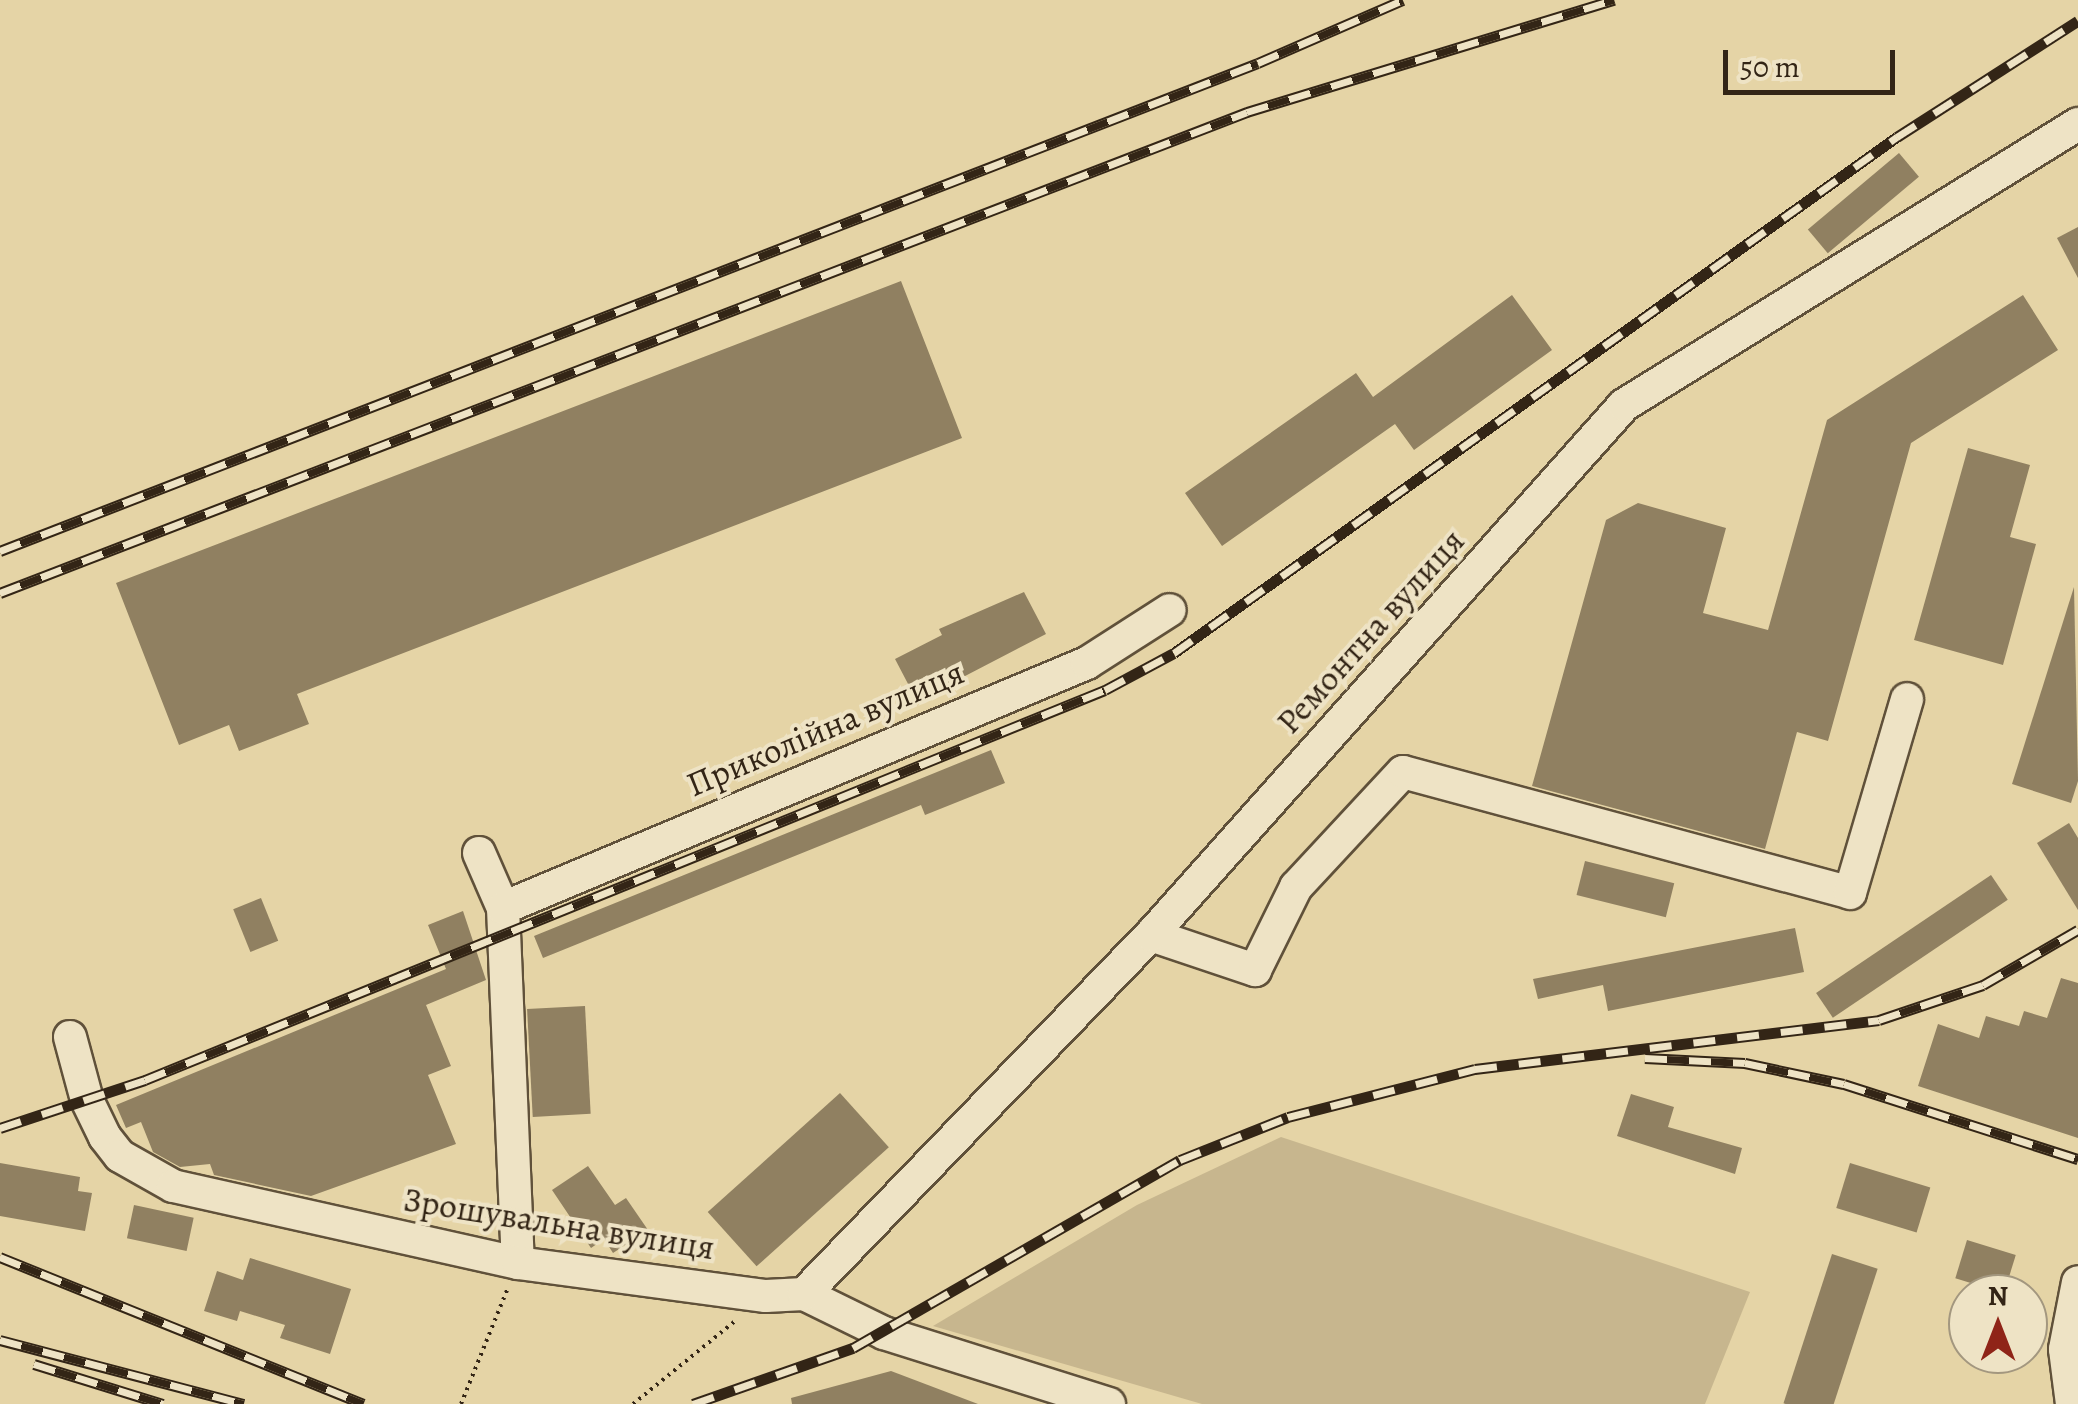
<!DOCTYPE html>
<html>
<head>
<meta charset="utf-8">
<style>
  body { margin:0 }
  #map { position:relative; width:2078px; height:1404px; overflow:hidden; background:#e5d4a6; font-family:Alegreya,serif }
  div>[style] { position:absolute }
  .green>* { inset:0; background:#c7b68e }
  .building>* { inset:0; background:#908061; transform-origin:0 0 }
  .path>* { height:4px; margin-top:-2px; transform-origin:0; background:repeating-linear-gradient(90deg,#332516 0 2.5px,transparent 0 7.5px) }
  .roads { filter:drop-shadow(2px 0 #60513a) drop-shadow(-2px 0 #60513a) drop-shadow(0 2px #60513a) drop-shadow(0 -2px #60513a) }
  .minor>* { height:32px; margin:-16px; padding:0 16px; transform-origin:16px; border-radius:16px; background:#eee3c5 }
  .rail>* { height:11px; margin-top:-5.5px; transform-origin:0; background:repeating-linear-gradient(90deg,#eee3c5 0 22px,#332516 0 44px); box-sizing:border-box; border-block:2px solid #332516 }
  span { translate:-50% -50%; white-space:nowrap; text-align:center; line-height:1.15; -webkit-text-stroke:8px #eee3c5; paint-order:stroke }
  .street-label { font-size:35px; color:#332516 }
  .north { position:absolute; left:1948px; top:1274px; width:100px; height:100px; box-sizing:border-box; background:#eee3c5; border:2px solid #a3977f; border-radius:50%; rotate:0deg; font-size:28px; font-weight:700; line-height:40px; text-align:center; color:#332516 }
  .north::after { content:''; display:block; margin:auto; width:35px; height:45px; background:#8f2418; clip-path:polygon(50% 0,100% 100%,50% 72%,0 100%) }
  .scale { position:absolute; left:1723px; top:50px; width:172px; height:45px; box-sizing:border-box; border:5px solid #332516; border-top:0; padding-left:12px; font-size:30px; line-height:35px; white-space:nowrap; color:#332516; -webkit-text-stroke:8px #eee3c5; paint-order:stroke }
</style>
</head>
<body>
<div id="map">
  <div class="green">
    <div style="clip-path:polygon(1281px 1137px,1750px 1292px,1705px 1404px,1202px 1404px,933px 1326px,1137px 1205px)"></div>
  </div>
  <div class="building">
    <div style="left:1899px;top:153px;width:31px;height:119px;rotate:50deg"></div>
    <div style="clip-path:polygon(2078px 227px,2078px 278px,2057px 238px)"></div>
    <div style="clip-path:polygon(901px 281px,962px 438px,297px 694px,309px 724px,239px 751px,229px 725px,179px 745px,116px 583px)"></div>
    <div style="clip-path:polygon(1512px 295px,1552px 350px,1414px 450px,1395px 424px,1222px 546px,1185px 493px,1356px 373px,1373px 397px)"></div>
    <div style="clip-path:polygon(2023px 295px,2058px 350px,1911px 443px,1828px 741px,1797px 732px,1765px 849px,1532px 786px,1606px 520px,1638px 503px,1726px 528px,1703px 613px,1768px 630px,1827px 420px)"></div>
    <div style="clip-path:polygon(1968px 448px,2030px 465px,2010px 537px,2036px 544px,2003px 665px,1914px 640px)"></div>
    <div style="clip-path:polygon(2074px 587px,2078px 781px,2071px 803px,2012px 784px)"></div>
    <div style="clip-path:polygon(1024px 592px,1046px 634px,917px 701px,895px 659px,942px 635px,939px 629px)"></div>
    <div style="clip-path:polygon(991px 750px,1005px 783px,925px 815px,921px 805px,543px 958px,534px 936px)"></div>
    <div style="clip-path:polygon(2069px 823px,2078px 838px,2078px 910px,2037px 843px)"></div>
    <div style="left:1585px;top:861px;width:92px;height:35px;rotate:14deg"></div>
    <div style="left:1991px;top:875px;width:30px;height:211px;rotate:56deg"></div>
    <div style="left:261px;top:898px;width:46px;height:30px;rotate:68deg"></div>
    <div style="clip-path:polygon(463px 911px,486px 980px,426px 1005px,451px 1066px,428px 1075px,456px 1144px,311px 1196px,214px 1175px,210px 1164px,180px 1167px,153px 1152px,141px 1122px,126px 1128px,116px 1105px,446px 969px,428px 925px)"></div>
    <div style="clip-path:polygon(1795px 928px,1804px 972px,1608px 1011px,1603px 985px,1538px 999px,1533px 979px)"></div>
    <div style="clip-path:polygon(2061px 978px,2078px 983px,2078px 1138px,1918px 1086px,1938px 1024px,1979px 1038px,1986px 1016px,2019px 1026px,2024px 1011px,2047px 1018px)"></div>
    <div style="left:585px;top:1006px;width:108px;height:58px;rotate:87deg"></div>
    <div style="left:840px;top:1093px;width:73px;height:178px;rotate:48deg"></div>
    <div style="clip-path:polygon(1631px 1094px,1674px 1107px,1668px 1127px,1742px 1148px,1735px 1174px,1617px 1136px)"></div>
    <div style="clip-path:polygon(0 1163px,80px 1177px,78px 1191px,92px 1193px,85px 1231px,0 1216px)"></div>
    <div style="left:1850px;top:1163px;width:84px;height:47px;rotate:17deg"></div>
    <div style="clip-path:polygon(588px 1166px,615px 1205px,626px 1198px,648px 1230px,613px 1253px,604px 1239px,591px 1248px,552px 1190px)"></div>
    <div style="left:134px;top:1205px;width:61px;height:34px;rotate:12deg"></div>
    <div style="left:1967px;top:1240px;width:51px;height:40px;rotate:17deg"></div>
    <div style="left:1832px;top:1254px;width:48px;height:157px;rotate:18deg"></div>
    <div style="clip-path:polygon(250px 1258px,351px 1289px,330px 1354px,280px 1338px,285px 1325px,240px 1311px,237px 1321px,204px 1311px,217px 1271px,243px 1280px)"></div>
    <div style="clip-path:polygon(891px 1371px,978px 1404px,792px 1404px,791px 1398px)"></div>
  </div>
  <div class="path">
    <div style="left:461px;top:1404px;width:123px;rotate:-68deg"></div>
    <div style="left:633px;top:1404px;width:132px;rotate:-39.1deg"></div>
  </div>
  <div class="roads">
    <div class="minor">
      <div style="left:479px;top:853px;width:60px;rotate:66.4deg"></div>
      <div style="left:503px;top:908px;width:355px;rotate:87.6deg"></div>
      <div style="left:503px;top:908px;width:633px;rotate:-22.76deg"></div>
      <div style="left:1087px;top:663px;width:98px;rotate:-32.6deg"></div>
      <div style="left:1151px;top:935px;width:110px;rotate:18.6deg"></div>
      <div style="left:1255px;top:970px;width:93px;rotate:-63.7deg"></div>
      <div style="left:1296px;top:887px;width:157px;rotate:-47.1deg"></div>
      <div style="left:1403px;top:772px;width:463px;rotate:15.1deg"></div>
      <div style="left:1850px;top:893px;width:202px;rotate:-73.6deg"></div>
      <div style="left:70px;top:1037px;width:65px;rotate:74.9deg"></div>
      <div style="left:87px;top:1100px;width:41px;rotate:64.1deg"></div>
      <div style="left:105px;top:1137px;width:24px;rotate:52deg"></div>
      <div style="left:120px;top:1156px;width:61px;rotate:29.5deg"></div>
      <div style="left:173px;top:1186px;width:353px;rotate:12.6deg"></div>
      <div style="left:518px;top:1263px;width:250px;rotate:7.6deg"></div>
      <div style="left:766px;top:1296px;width:38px;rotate:-3deg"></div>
      <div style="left:804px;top:1294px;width:89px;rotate:26deg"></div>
      <div style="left:884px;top:1333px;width:236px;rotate:17.5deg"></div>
      <div style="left:804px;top:1294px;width:499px;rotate:-46deg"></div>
      <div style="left:1151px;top:935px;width:710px;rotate:-48.25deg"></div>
      <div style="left:1624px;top:405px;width:534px;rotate:-31.76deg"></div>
      <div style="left:2072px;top:1404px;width:55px;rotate:-97.3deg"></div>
      <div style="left:2065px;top:1349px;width:68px;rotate:-79deg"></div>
    </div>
  </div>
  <div class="rail">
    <div style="left:0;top:551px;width:1349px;rotate:-21.2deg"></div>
    <div style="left:1258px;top:63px;width:158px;rotate:-23.5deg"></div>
    <div style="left:0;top:593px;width:1337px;rotate:-21.09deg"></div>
    <div style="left:1247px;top:112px;width:384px;rotate:-17deg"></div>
    <div style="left:1645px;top:1058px;width:100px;rotate:2.9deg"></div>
    <div style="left:1745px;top:1063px;width:101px;rotate:12deg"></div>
    <div style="left:1844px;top:1084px;width:246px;rotate:17.8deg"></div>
    <div style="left:0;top:1128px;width:153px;rotate:-18.3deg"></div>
    <div style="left:145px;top:1080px;width:1036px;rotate:-22.11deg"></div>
    <div style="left:1105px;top:690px;width:78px;rotate:-28.2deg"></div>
    <div style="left:1174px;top:653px;width:888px;rotate:-35.52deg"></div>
    <div style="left:1897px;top:137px;width:215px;rotate:-32.7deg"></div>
    <div style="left:0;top:1257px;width:392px;rotate:22deg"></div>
    <div style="left:0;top:1340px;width:252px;rotate:14.7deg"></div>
    <div style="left:34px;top:1364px;width:135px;rotate:17.2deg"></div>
    <div style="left:693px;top:1404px;width:170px;rotate:-19.3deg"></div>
    <div style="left:853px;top:1348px;width:377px;rotate:-29.9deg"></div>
    <div style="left:1180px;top:1160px;width:116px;rotate:-21.7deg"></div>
    <div style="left:1288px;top:1117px;width:193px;rotate:-14.4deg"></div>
    <div style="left:1475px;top:1069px;width:407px;rotate:-6.9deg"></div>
    <div style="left:1879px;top:1020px;width:110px;rotate:-18.6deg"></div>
    <div style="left:1983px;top:985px;width:110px;rotate:-30.1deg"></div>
  </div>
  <div class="street-label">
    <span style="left:1370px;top:631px;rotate:-48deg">Ремонтна вулиця</span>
    <span style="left:825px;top:728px;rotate:-23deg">Приколійна вулиця</span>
    <span style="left:559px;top:1223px;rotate:9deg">Зрошувальна вулиця</span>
  </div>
  <div class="north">N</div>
  <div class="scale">50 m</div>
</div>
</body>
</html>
